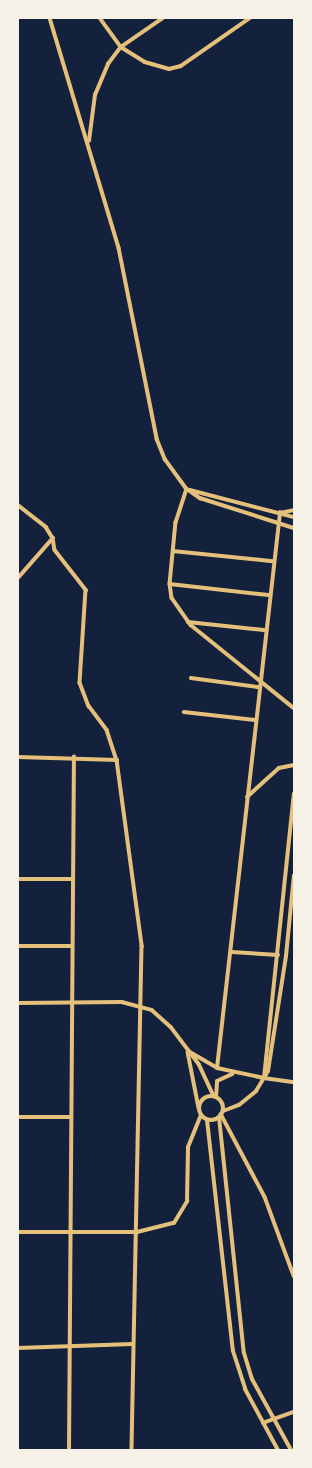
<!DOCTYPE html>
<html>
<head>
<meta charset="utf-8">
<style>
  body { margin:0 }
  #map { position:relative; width:312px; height:1468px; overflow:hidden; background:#14213d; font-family:"Archivo Narrow",sans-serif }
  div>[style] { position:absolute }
  .minor>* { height:3.5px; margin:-1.75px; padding:0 1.75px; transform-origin:1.75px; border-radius:1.75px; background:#e5c07b }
  .tertiary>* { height:4px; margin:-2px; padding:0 2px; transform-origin:2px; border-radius:2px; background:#e5c07b }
  .tertiary>.ring { margin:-2px; padding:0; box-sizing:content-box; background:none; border:4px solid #e5c07b; border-radius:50% }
  span { translate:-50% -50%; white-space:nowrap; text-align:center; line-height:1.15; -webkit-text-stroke:3.5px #f6f1e7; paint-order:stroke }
  .frame { position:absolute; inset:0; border:19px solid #f6f1e7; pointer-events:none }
</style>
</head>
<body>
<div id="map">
  <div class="minor">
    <div style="left:50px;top:18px;width:240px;rotate:73.3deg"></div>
    <div style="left:119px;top:248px;width:195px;rotate:78.7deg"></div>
    <div style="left:157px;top:439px;width:22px;rotate:68deg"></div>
    <div style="left:165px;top:459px;width:37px;rotate:54deg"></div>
    <div style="left:187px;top:489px;width:16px;rotate:35deg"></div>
    <div style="left:200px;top:498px;width:99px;rotate:17.7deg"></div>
    <div style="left:100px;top:18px;width:36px;rotate:54deg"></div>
    <div style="left:121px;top:47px;width:28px;rotate:32deg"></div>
    <div style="left:145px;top:62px;width:25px;rotate:16deg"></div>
    <div style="left:169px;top:69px;width:12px;rotate:-14deg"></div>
    <div style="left:181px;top:66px;width:84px;rotate:-34.8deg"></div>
    <div style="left:89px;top:141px;width:46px;rotate:-82.6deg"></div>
    <div style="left:95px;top:95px;width:34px;rotate:-67deg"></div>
    <div style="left:108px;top:64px;width:21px;rotate:-53deg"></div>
    <div style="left:121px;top:47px;width:51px;rotate:-34.6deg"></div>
    <div style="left:187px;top:489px;width:35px;rotate:108deg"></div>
    <div style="left:176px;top:522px;width:62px;rotate:95.5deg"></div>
    <div style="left:170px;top:584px;width:14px;rotate:82deg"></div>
    <div style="left:172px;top:598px;width:33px;rotate:55deg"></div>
    <div style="left:191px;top:625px;width:132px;rotate:38.9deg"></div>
    <div style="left:190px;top:490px;width:107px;rotate:14.6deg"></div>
    <div style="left:18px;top:505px;width:36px;rotate:38deg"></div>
    <div style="left:46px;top:527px;width:13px;rotate:58deg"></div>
    <div style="left:53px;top:538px;width:12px;rotate:81deg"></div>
    <div style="left:55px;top:550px;width:51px;rotate:52.2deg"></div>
    <div style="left:86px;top:590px;width:93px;rotate:93.7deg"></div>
    <div style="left:80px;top:683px;width:25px;rotate:69deg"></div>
    <div style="left:89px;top:706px;width:30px;rotate:53deg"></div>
    <div style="left:107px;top:730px;width:32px;rotate:72deg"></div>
    <div style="left:117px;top:760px;width:188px;rotate:82.3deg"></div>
    <div style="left:142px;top:946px;width:504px;rotate:91.14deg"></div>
    <div style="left:173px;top:551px;width:100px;rotate:5.8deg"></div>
    <div style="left:18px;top:578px;width:53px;rotate:-48.8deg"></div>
    <div style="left:170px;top:584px;width:99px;rotate:6.4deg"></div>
    <div style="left:188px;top:622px;width:76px;rotate:6deg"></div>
    <div style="left:191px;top:678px;width:68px;rotate:7.7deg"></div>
    <div style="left:184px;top:712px;width:71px;rotate:6.4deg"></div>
    <div style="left:18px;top:757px;width:99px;rotate:1.7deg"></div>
    <div style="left:247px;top:797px;width:43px;rotate:-42.2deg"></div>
    <div style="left:279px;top:768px;width:15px;rotate:-11deg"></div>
    <div style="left:18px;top:879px;width:54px"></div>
    <div style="left:18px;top:946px;width:54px"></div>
    <div style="left:232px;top:952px;width:46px;rotate:3.7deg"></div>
    <div style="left:18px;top:1003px;width:104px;rotate:-0.6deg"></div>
    <div style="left:122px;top:1002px;width:31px;rotate:15deg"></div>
    <div style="left:152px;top:1010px;width:25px;rotate:42deg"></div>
    <div style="left:171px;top:1027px;width:46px;rotate:52.9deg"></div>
    <div style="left:199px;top:1064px;width:35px;rotate:65deg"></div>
    <div style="left:188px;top:1052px;width:57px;rotate:78.9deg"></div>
    <div style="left:217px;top:1068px;width:559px;rotate:-83.52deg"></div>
    <div style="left:264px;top:1078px;width:30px;rotate:8deg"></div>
    <div style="left:221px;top:1114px;width:94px;rotate:62.1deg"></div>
    <div style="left:265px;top:1197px;width:84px;rotate:69.8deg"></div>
    <div style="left:18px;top:1117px;width:52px"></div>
    <div style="left:18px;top:1348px;width:114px;rotate:-2deg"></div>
    <div style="left:263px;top:1423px;width:33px;rotate:-20deg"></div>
    <div style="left:69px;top:1450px;width:693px;rotate:-89.59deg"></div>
  </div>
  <div class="tertiary">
    <div style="left:280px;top:513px;width:14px;rotate:-12deg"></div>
    <div style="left:188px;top:1051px;width:34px;rotate:30deg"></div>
    <div style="left:217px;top:1068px;width:48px;rotate:12deg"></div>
    <div style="left:264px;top:1078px;width:286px;rotate:-84deg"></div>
    <div class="ring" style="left:199px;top:1096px;width:20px;height:20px"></div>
    <div style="left:216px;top:1097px;width:16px;rotate:-86deg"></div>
    <div style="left:217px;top:1081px;width:17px;rotate:-25deg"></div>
    <div style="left:223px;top:1111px;width:17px;rotate:-21deg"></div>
    <div style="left:239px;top:1105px;width:22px;rotate:-39deg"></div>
    <div style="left:256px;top:1091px;width:23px;rotate:-59deg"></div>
    <div style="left:268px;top:1071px;width:116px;rotate:-81.1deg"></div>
    <div style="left:286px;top:956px;width:81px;rotate:-84.4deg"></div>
    <div style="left:219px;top:1117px;width:237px;rotate:84deg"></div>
    <div style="left:244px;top:1353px;width:27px;rotate:73deg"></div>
    <div style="left:252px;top:1379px;width:81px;rotate:61.2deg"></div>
    <div style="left:207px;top:1120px;width:232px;rotate:83.6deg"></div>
    <div style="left:233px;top:1351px;width:40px;rotate:72deg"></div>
    <div style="left:245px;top:1389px;width:69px;rotate:61.6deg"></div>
    <div style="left:18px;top:1232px;width:119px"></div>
    <div style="left:137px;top:1232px;width:38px;rotate:-14deg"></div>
    <div style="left:174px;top:1223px;width:26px;rotate:-59deg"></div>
    <div style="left:187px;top:1201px;width:54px;rotate:-88.9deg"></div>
    <div style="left:188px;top:1147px;width:35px;rotate:-68deg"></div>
  </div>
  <div class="frame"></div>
</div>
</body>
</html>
